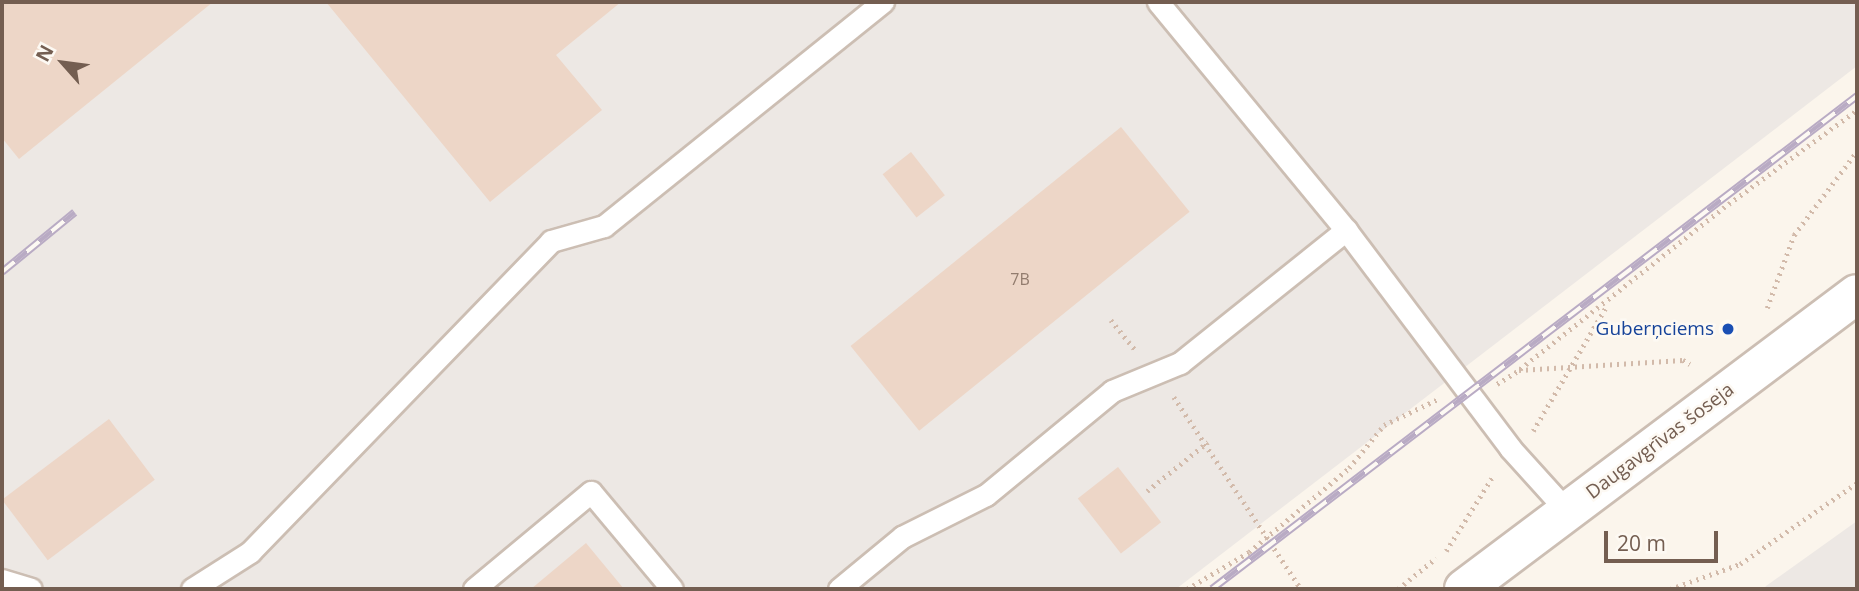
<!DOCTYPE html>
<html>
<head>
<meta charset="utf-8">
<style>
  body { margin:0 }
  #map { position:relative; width:1859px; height:591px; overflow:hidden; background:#fbf5ec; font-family:"Open Sans",sans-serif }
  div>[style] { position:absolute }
  .industrial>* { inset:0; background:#ede8e4 }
  .building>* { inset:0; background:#edd6c7; transform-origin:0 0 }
  .path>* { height:4.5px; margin-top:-2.25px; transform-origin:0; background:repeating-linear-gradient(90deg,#d2baaa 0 2px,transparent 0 7px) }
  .roads { filter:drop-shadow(2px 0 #ccbeb3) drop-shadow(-2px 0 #ccbeb3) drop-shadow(0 2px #ccbeb3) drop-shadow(0 -2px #ccbeb3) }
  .service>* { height:21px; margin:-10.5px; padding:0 10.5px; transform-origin:10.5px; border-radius:10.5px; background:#fff }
  .secondary>* { height:38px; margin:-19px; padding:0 19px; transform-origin:19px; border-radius:19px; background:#fff }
  .rail>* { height:8px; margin-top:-4px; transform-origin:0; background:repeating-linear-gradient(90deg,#fdf9f3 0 16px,#b9abc4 0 32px); box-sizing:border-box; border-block:2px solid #b9abc4 }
  .dots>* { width:19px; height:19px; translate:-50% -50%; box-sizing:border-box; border:4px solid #fdf9f3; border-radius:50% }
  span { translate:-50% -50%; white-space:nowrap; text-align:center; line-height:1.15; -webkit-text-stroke:5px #fdf9f3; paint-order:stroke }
  .number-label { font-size:16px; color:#927c6e }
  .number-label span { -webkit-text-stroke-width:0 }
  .transit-label { font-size:19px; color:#164399 }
  .right { translate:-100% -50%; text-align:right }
  .street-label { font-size:19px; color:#745e51 }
  .frame { position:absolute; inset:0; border:4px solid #745e51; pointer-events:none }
  .north { position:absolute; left:28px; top:28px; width:70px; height:70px; -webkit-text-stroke:5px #fdf9f3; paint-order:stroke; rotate:298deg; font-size:19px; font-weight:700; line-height:28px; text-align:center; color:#745e51 }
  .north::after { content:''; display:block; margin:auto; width:24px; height:32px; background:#745e51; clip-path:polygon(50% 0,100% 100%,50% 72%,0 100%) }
  .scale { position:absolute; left:1604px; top:531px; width:114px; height:32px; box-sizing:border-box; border:4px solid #745e51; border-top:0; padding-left:9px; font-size:21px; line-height:24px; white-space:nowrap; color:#745e51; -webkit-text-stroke:5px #fdf9f3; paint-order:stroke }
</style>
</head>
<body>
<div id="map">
  <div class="industrial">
    <div style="clip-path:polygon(2px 2px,1857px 2px,1857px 66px,1176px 589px,2px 589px)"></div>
    <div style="clip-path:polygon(1857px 521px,1857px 589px,1764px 589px,1766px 586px)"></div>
  </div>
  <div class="building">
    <div style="clip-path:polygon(2px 2px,213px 2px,19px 159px,2px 138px)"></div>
    <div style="clip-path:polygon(326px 2px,621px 2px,556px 55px,602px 110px,490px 202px)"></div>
    <div style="left:1121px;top:127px;width:109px;height:348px;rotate:51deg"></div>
    <div style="left:911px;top:152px;width:55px;height:36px;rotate:52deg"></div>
    <div style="left:109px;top:419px;width:76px;height:134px;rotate:53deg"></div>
    <div style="left:1118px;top:467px;width:70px;height:51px;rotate:52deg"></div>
    <div style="clip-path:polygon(586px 543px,624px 589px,531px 589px)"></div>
  </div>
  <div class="path">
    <div style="left:1767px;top:308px;width:78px;rotate:-69.7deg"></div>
    <div style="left:1794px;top:235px;width:105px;rotate:-53.1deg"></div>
    <div style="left:1111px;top:320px;width:38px;rotate:51deg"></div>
    <div style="left:1520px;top:369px;width:259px;rotate:-38.4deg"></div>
    <div style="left:1723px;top:208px;width:166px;rotate:-36.2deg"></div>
    <div style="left:1497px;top:384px;width:26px;rotate:-32deg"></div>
    <div style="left:1519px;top:370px;width:164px;rotate:-3.5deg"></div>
    <div style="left:1683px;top:360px;width:8px;rotate:30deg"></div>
    <div style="left:1174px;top:397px;width:230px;rotate:56.5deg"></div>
    <div style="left:1533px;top:431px;width:142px;rotate:-59.5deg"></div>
    <div style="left:1147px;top:491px;width:78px;rotate:-38.8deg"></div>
    <div style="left:1446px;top:551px;width:89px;rotate:-57.9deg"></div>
    <div style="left:1187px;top:589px;width:72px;rotate:-30.8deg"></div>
    <div style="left:1249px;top:552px;width:131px;rotate:-40deg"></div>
    <div style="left:1349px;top:468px;width:55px;rotate:-50.9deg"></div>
    <div style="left:1384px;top:425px;width:60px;rotate:-25.7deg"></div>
    <div style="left:1398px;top:589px;width:49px;rotate:-39.2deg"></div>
    <div style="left:1670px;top:589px;width:74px;rotate:-19.7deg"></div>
    <div style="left:1740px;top:564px;width:142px;rotate:-34.7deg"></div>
  </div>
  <div class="roads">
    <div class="service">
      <div style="left:1158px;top:2px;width:296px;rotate:50.5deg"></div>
      <div style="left:1346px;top:230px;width:273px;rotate:53deg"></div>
      <div style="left:1510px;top:448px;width:85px;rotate:47.9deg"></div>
      <div style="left:2px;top:580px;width:30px;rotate:17deg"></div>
      <div style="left:192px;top:589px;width:69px;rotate:-32.5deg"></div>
      <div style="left:250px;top:552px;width:433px;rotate:-45.9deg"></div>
      <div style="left:551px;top:241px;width:55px;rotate:-15.8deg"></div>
      <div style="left:604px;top:226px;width:358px;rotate:-38.8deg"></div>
      <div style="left:474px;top:589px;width:152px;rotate:-39.7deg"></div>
      <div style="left:591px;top:492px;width:126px;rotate:50.1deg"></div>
      <div style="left:839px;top:589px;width:82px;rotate:-39.5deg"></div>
      <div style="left:902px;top:537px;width:94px;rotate:-26.6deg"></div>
      <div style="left:986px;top:495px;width:163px;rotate:-39.5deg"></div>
      <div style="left:1112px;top:391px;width:74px;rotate:-22.4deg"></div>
      <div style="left:1180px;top:363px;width:213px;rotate:-38.7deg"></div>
    </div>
    <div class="secondary">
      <div style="left:1464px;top:589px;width:491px;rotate:-36.9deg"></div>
    </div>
  </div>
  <div class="rail">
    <div style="left:2px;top:272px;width:94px;rotate:-39.4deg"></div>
    <div style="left:1212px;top:589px;width:812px;rotate:-37.39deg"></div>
  </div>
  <div class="dots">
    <div style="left:1728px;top:329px;background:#1a4fb4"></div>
  </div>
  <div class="number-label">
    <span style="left:1020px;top:279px">7B</span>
  </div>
  <div class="transit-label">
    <span class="right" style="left:1714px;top:329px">Guberņciems</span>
  </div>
  <div class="street-label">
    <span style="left:1660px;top:441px;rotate:-37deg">Daugavgrīvas šoseja</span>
  </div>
  <div class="frame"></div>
  <div class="north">N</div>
  <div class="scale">20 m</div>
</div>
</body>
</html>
